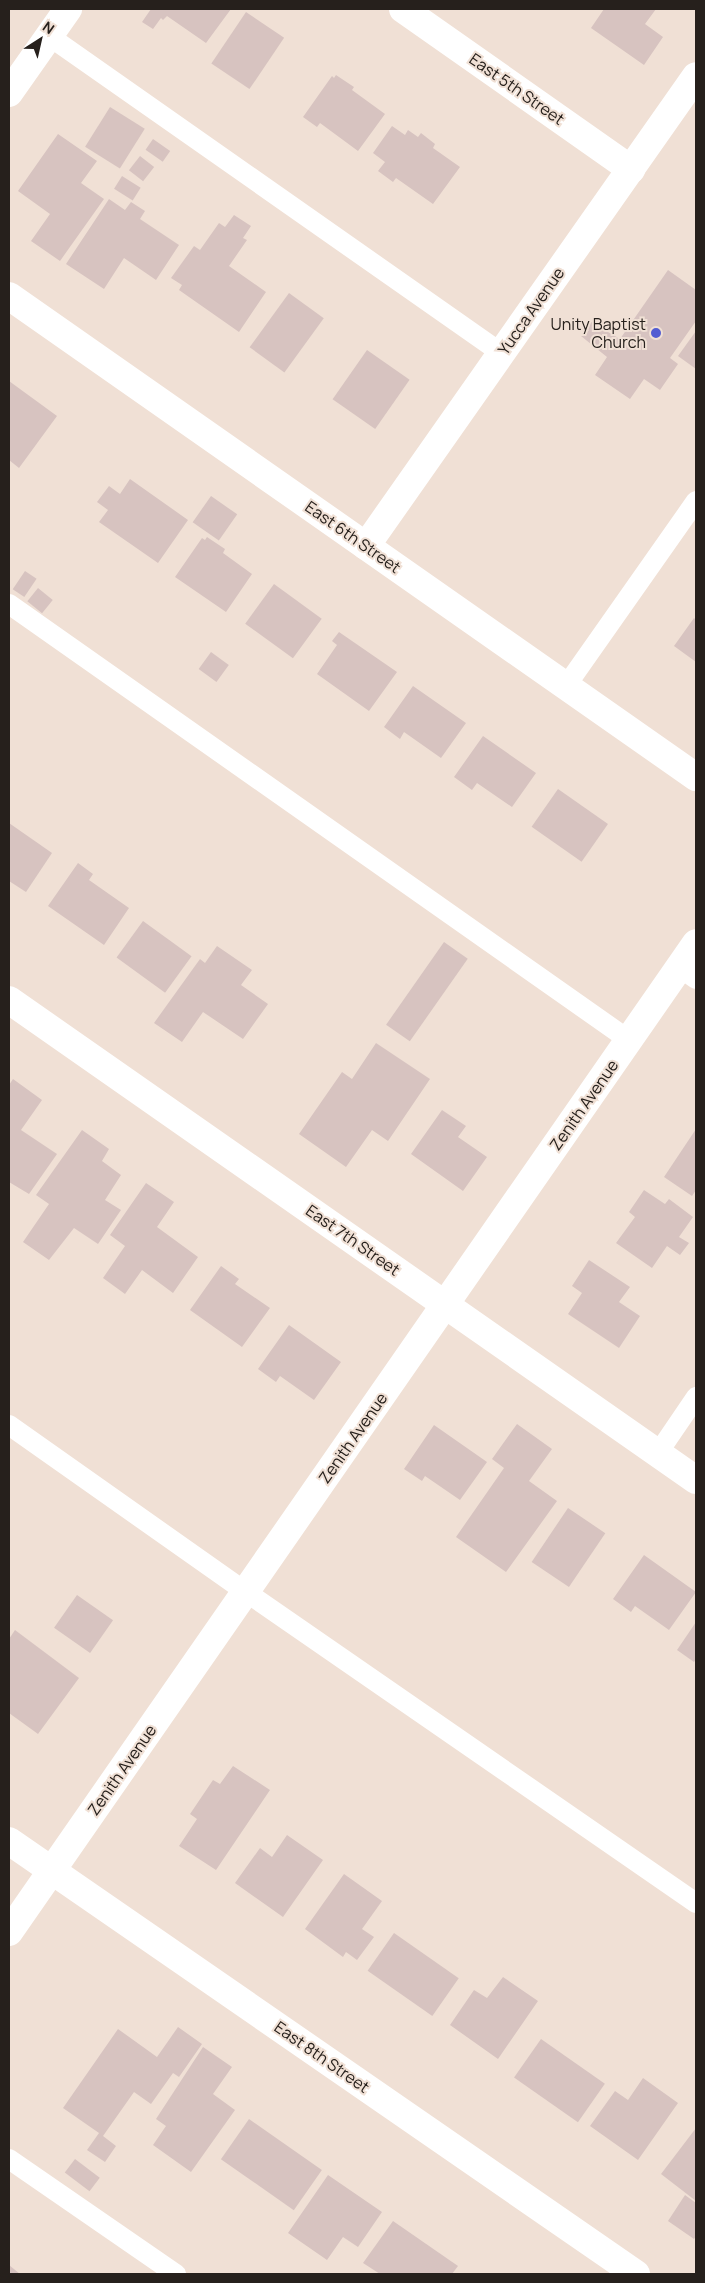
<!DOCTYPE html>
<html>
<head>
<meta charset="utf-8">
<style>
  body { margin:0 }
  #map { position:relative; width:705px; height:2283px; overflow:hidden; background:#f0e0d5; font-family:Manrope,sans-serif }
  div>[style] { position:absolute }
  .building>* { inset:0; background:#d7c3c0; transform-origin:0 0 }
  .lane>* { height:20px; margin:-10px; padding:0 10px; transform-origin:10px; border-radius:10px; background:#fff }
  .street>* { height:28px; margin:-14px; padding:0 14px; transform-origin:14px; border-radius:14px; background:#fff }
  .secondary>* { height:28px; margin:-14px; padding:0 14px; transform-origin:14px; border-radius:14px; background:#fff }
  .dots>* { width:14px; height:14px; translate:-50% -50%; box-sizing:border-box; border:2px solid #f0e0d5; border-radius:50% }
  span { translate:-50% -50%; white-space:nowrap; text-align:center; line-height:1.15; -webkit-text-stroke:4px #f0e0d5; paint-order:stroke }
  .street-label { font-size:16px; color:#26201c }
  .poi-label { font-size:16px; color:#26201c }
  .right { translate:-100% -50%; text-align:right }
  .frame { position:absolute; inset:0; border:10px solid #26201c; pointer-events:none }
  .north { position:absolute; left:15px; top:15px; width:50px; height:50px; -webkit-text-stroke:4px #f0e0d5; paint-order:stroke; rotate:35deg; font-size:14px; font-weight:700; line-height:20px; text-align:center; color:#26201c }
  .north::after { content:''; display:block; margin:auto; width:18px; height:22px; background:#26201c; clip-path:polygon(50% 0,100% 100%,50% 72%,0 100%) }
</style>
</head>
<body>
<div id="map">
  <div class="building">
    <div style="clip-path:polygon(151px 9px,231px 9px,206px 43px,167px 16px,163px 20px,161px 18px,153px 29px,142px 22px)"></div>
    <div style="clip-path:polygon(604px 9px,656px 9px,645px 24px,663px 37px,644px 65px,591px 28px)"></div>
    <div style="left:246px;top:12px;width:46px;height:62px;rotate:34deg"></div>
    <div style="clip-path:polygon(336px 75px,354px 87px,352px 90px,385px 114px,358px 151px,320px 123px,317px 127px,303px 117px,332px 76px,334px 78px)"></div>
    <div style="left:110px;top:107px;width:41px;height:47px;rotate:32deg"></div>
    <div style="clip-path:polygon(392px 126px,405px 135px,408px 130px,418px 137px,421px 133px,435px 144px,433px 148px,460px 167px,433px 204px,396px 178px,393px 182px,378px 171px,385px 162px,373px 153px)"></div>
    <div style="clip-path:polygon(58px 134px,97px 161px,81px 183px,104px 199px,60px 261px,31px 241px,50px 214px,18px 191px)"></div>
    <div style="left:153px;top:139px;width:21px;height:13px;rotate:35deg"></div>
    <div style="left:140px;top:156px;width:18px;height:18px;rotate:38deg"></div>
    <div style="left:122px;top:176px;width:22px;height:15px;rotate:32deg"></div>
    <div style="clip-path:polygon(109px 199px,125px 210px,131px 202px,145px 211px,140px 219px,179px 245px,156px 280px,124px 258px,104px 289px,66px 264px)"></div>
    <div style="clip-path:polygon(234px 215px,251px 226px,243px 238px,247px 240px,229px 266px,266px 292px,239px 332px,179px 290px,182px 285px,171px 278px,194px 246px,200px 250px,219px 223px,225px 227px)"></div>
    <div style="clip-path:polygon(668px 270px,696px 290px,696px 321px,670px 358px,678px 364px,660px 390px,644px 379px,630px 399px,595px 375px,607px 357px,581px 336px,591px 322px,620px 339px)"></div>
    <div style="left:289px;top:293px;width:43px;height:67px;rotate:36deg"></div>
    <div style="clip-path:polygon(696px 331px,696px 369px,678px 356px)"></div>
    <div style="left:367px;top:350px;width:52px;height:60px;rotate:35deg"></div>
    <div style="clip-path:polygon(9px 381px,57px 416px,19px 468px,9px 460px)"></div>
    <div style="clip-path:polygon(130px 479px,188px 520px,158px 563px,99px 522px,108px 510px,97px 502px,109px 486px,120px 494px)"></div>
    <div style="left:211px;top:496px;width:32px;height:32px;rotate:35deg"></div>
    <div style="clip-path:polygon(207px 537px,225px 549px,223px 553px,252px 574px,226px 612px,175px 577px,202px 538px,205px 540px)"></div>
    <div style="left:25px;top:571px;width:14px;height:22px;rotate:34deg"></div>
    <div style="left:274px;top:584px;width:59px;height:49px;rotate:36deg"></div>
    <div style="left:38px;top:588px;width:19px;height:17px;rotate:39deg"></div>
    <div style="clip-path:polygon(694px 618px,696px 620px,696px 662px,674px 646px)"></div>
    <div style="clip-path:polygon(339px 632px,397px 672px,369px 711px,317px 674px,337px 645px,332px 641px)"></div>
    <div style="left:211px;top:652px;width:22px;height:21px;rotate:36deg"></div>
    <div style="clip-path:polygon(413px 686px,466px 723px,441px 758px,404px 732px,400px 739px,384px 727px)"></div>
    <div style="clip-path:polygon(483px 736px,536px 773px,512px 807px,477px 783px,472px 790px,454px 777px)"></div>
    <div style="left:558px;top:789px;width:61px;height:46px;rotate:35deg"></div>
    <div style="clip-path:polygon(9px 823px,52px 853px,26px 892px,9px 881px)"></div>
    <div style="clip-path:polygon(78px 863px,93px 874px,89px 880px,129px 908px,104px 945px,48px 906px)"></div>
    <div style="left:143px;top:921px;width:60px;height:45px;rotate:36deg"></div>
    <div style="left:444px;top:942px;width:29px;height:101px;rotate:35deg"></div>
    <div style="clip-path:polygon(217px 946px,252px 970px,241px 985px,268px 1004px,243px 1039px,203px 1012px,182px 1042px,154px 1023px,200px 959px,205px 963px)"></div>
    <div style="clip-path:polygon(376px 1043px,430px 1079px,388px 1141px,372px 1130px,346px 1167px,299px 1134px,342px 1072px,352px 1079px)"></div>
    <div style="clip-path:polygon(13px 1079px,42px 1100px,21px 1130px,57px 1154px,29px 1194px,9px 1182px,9px 1085px)"></div>
    <div style="clip-path:polygon(442px 1110px,466px 1126px,458px 1137px,487px 1157px,463px 1191px,411px 1154px)"></div>
    <div style="clip-path:polygon(696px 1129px,696px 1190px,692px 1196px,664px 1177px)"></div>
    <div style="clip-path:polygon(82px 1130px,109px 1149px,102px 1161px,121px 1175px,105px 1200px,121px 1210px,98px 1244px,74px 1228px,49px 1260px,23px 1242px,49px 1204px,36px 1195px)"></div>
    <div style="clip-path:polygon(146px 1183px,174px 1202px,157px 1227px,198px 1257px,173px 1293px,142px 1270px,125px 1294px,103px 1278px,125px 1246px,110px 1235px)"></div>
    <div style="clip-path:polygon(644px 1190px,665px 1204px,669px 1199px,693px 1217px,679px 1237px,689px 1243px,680px 1255px,667px 1246px,652px 1268px,616px 1243px,635px 1217px,629px 1212px)"></div>
    <div style="clip-path:polygon(589px 1260px,630px 1287px,619px 1302px,640px 1316px,619px 1348px,568px 1314px,582px 1293px,572px 1286px)"></div>
    <div style="clip-path:polygon(221px 1266px,239px 1279px,235px 1284px,270px 1308px,242px 1347px,190px 1310px)"></div>
    <div style="clip-path:polygon(289px 1325px,341px 1362px,314px 1400px,280px 1376px,276px 1382px,258px 1369px)"></div>
    <div style="clip-path:polygon(517px 1424px,552px 1449px,529px 1481px,557px 1501px,506px 1572px,456px 1537px,504px 1468px,492px 1459px)"></div>
    <div style="clip-path:polygon(434px 1425px,487px 1462px,460px 1500px,425px 1476px,422px 1481px,404px 1469px)"></div>
    <div style="left:568px;top:1508px;width:45px;height:65px;rotate:34deg"></div>
    <div style="clip-path:polygon(644px 1555px,696px 1592px,669px 1630px,635px 1606px,631px 1612px,613px 1599px)"></div>
    <div style="left:77px;top:1595px;width:44px;height:40px;rotate:35deg"></div>
    <div style="clip-path:polygon(696px 1622px,696px 1659px,694px 1662px,677px 1650px)"></div>
    <div style="clip-path:polygon(15px 1630px,79px 1678px,38px 1734px,9px 1713px,9px 1639px)"></div>
    <div style="clip-path:polygon(233px 1766px,270px 1790px,216px 1870px,179px 1846px,197px 1819px,190px 1814px,213px 1780px,220px 1784px)"></div>
    <div style="clip-path:polygon(287px 1835px,323px 1860px,283px 1917px,235px 1883px,260px 1848px,272px 1857px)"></div>
    <div style="clip-path:polygon(344px 1874px,382px 1901px,362px 1929px,374px 1937px,357px 1960px,346px 1952px,343px 1957px,305px 1929px)"></div>
    <div style="left:394px;top:1933px;width:79px;height:46px;rotate:35deg"></div>
    <div style="clip-path:polygon(503px 1977px,538px 2001px,498px 2059px,450px 2025px,474px 1990px,487px 1998px)"></div>
    <div style="clip-path:polygon(178px 2027px,202px 2044px,179px 2077px,173px 2073px,151px 2104px,134px 2092px,103px 2136px,116px 2146px,105px 2162px,87px 2150px,99px 2133px,63px 2108px,118px 2029px,157px 2057px)"></div>
    <div style="left:541px;top:2039px;width:78px;height:47px;rotate:35deg"></div>
    <div style="clip-path:polygon(203px 2047px,232px 2067px,213px 2094px,235px 2110px,191px 2172px,153px 2145px,166px 2126px,156px 2119px)"></div>
    <div style="clip-path:polygon(643px 2078px,678px 2103px,638px 2160px,590px 2126px,615px 2091px,628px 2100px)"></div>
    <div style="left:249px;top:2119px;width:89px;height:49px;rotate:35deg"></div>
    <div style="clip-path:polygon(696px 2128px,696px 2201px,661px 2174px)"></div>
    <div style="left:75px;top:2159px;width:31px;height:17px;rotate:37deg"></div>
    <div style="clip-path:polygon(328px 2175px,382px 2212px,358px 2247px,343px 2237px,327px 2260px,288px 2233px)"></div>
    <div style="clip-path:polygon(685px 2195px,696px 2203px,696px 2236px,694px 2239px,668px 2221px)"></div>
    <div style="clip-path:polygon(393px 2221px,458px 2266px,452px 2274px,380px 2274px,363px 2263px)"></div>
    <div style="clip-path:polygon(9px 2265px,20px 2274px,9px 2274px)"></div>
  </div>
  <div class="lane">
    <div style="left:49px;top:36px;width:552px;rotate:35.04deg"></div>
    <div style="left:9px;top:604px;width:758px;rotate:35.12deg"></div>
    <div style="left:566px;top:686px;width:226px;rotate:-54.9deg"></div>
    <div style="left:679px;top:967px;width:21px;rotate:35deg"></div>
    <div style="left:9px;top:1425px;width:290px;rotate:35.2deg"></div>
    <div style="left:246px;top:1592px;width:547px;rotate:34.65deg"></div>
    <div style="left:658px;top:1453px;width:68px;rotate:-55.8deg"></div>
    <div style="left:9px;top:2159px;width:203px;rotate:34.6deg"></div>
  </div>
  <div class="street">
    <div style="left:403px;top:9px;width:279px;rotate:35.1deg"></div>
    <div style="left:9px;top:93px;width:103px;rotate:-54.9deg"></div>
    <div style="left:9px;top:296px;width:839px;rotate:35deg"></div>
    <div style="left:366px;top:546px;width:574px;rotate:-54.93deg"></div>
    <div style="left:9px;top:1000px;width:838px;rotate:34.94deg"></div>
    <div style="left:9px;top:1841px;width:762px;rotate:34.63deg"></div>
  </div>
  <div class="secondary">
    <div style="left:9px;top:1932px;width:1204px;rotate:-55.21deg"></div>
  </div>
  <div class="dots">
    <div style="left:656px;top:333px;background:#525cd2"></div>
  </div>
  <div class="street-label">
    <span style="left:517px;top:89px;rotate:35deg">East 5th Street</span>
    <span style="left:531px;top:311px;rotate:-55deg">Yucca Avenue</span>
    <span style="left:353px;top:537px;rotate:35deg">East 6th Street</span>
    <span style="left:584px;top:1105px;rotate:-55deg">Zenith Avenue</span>
    <span style="left:353px;top:1240px;rotate:35deg">East 7th Street</span>
    <span style="left:353px;top:1438px;rotate:-55deg">Zenith Avenue</span>
    <span style="left:122px;top:1770px;rotate:-55deg">Zenith Avenue</span>
    <span style="left:322px;top:2057px;rotate:35deg">East 8th Street</span>
  </div>
  <div class="poi-label">
    <span class="right" style="left:646px;top:333px">Unity Baptist<br>Church</span>
  </div>
  <div class="frame"></div>
  <div class="north">N</div>
</div>
</body>
</html>
